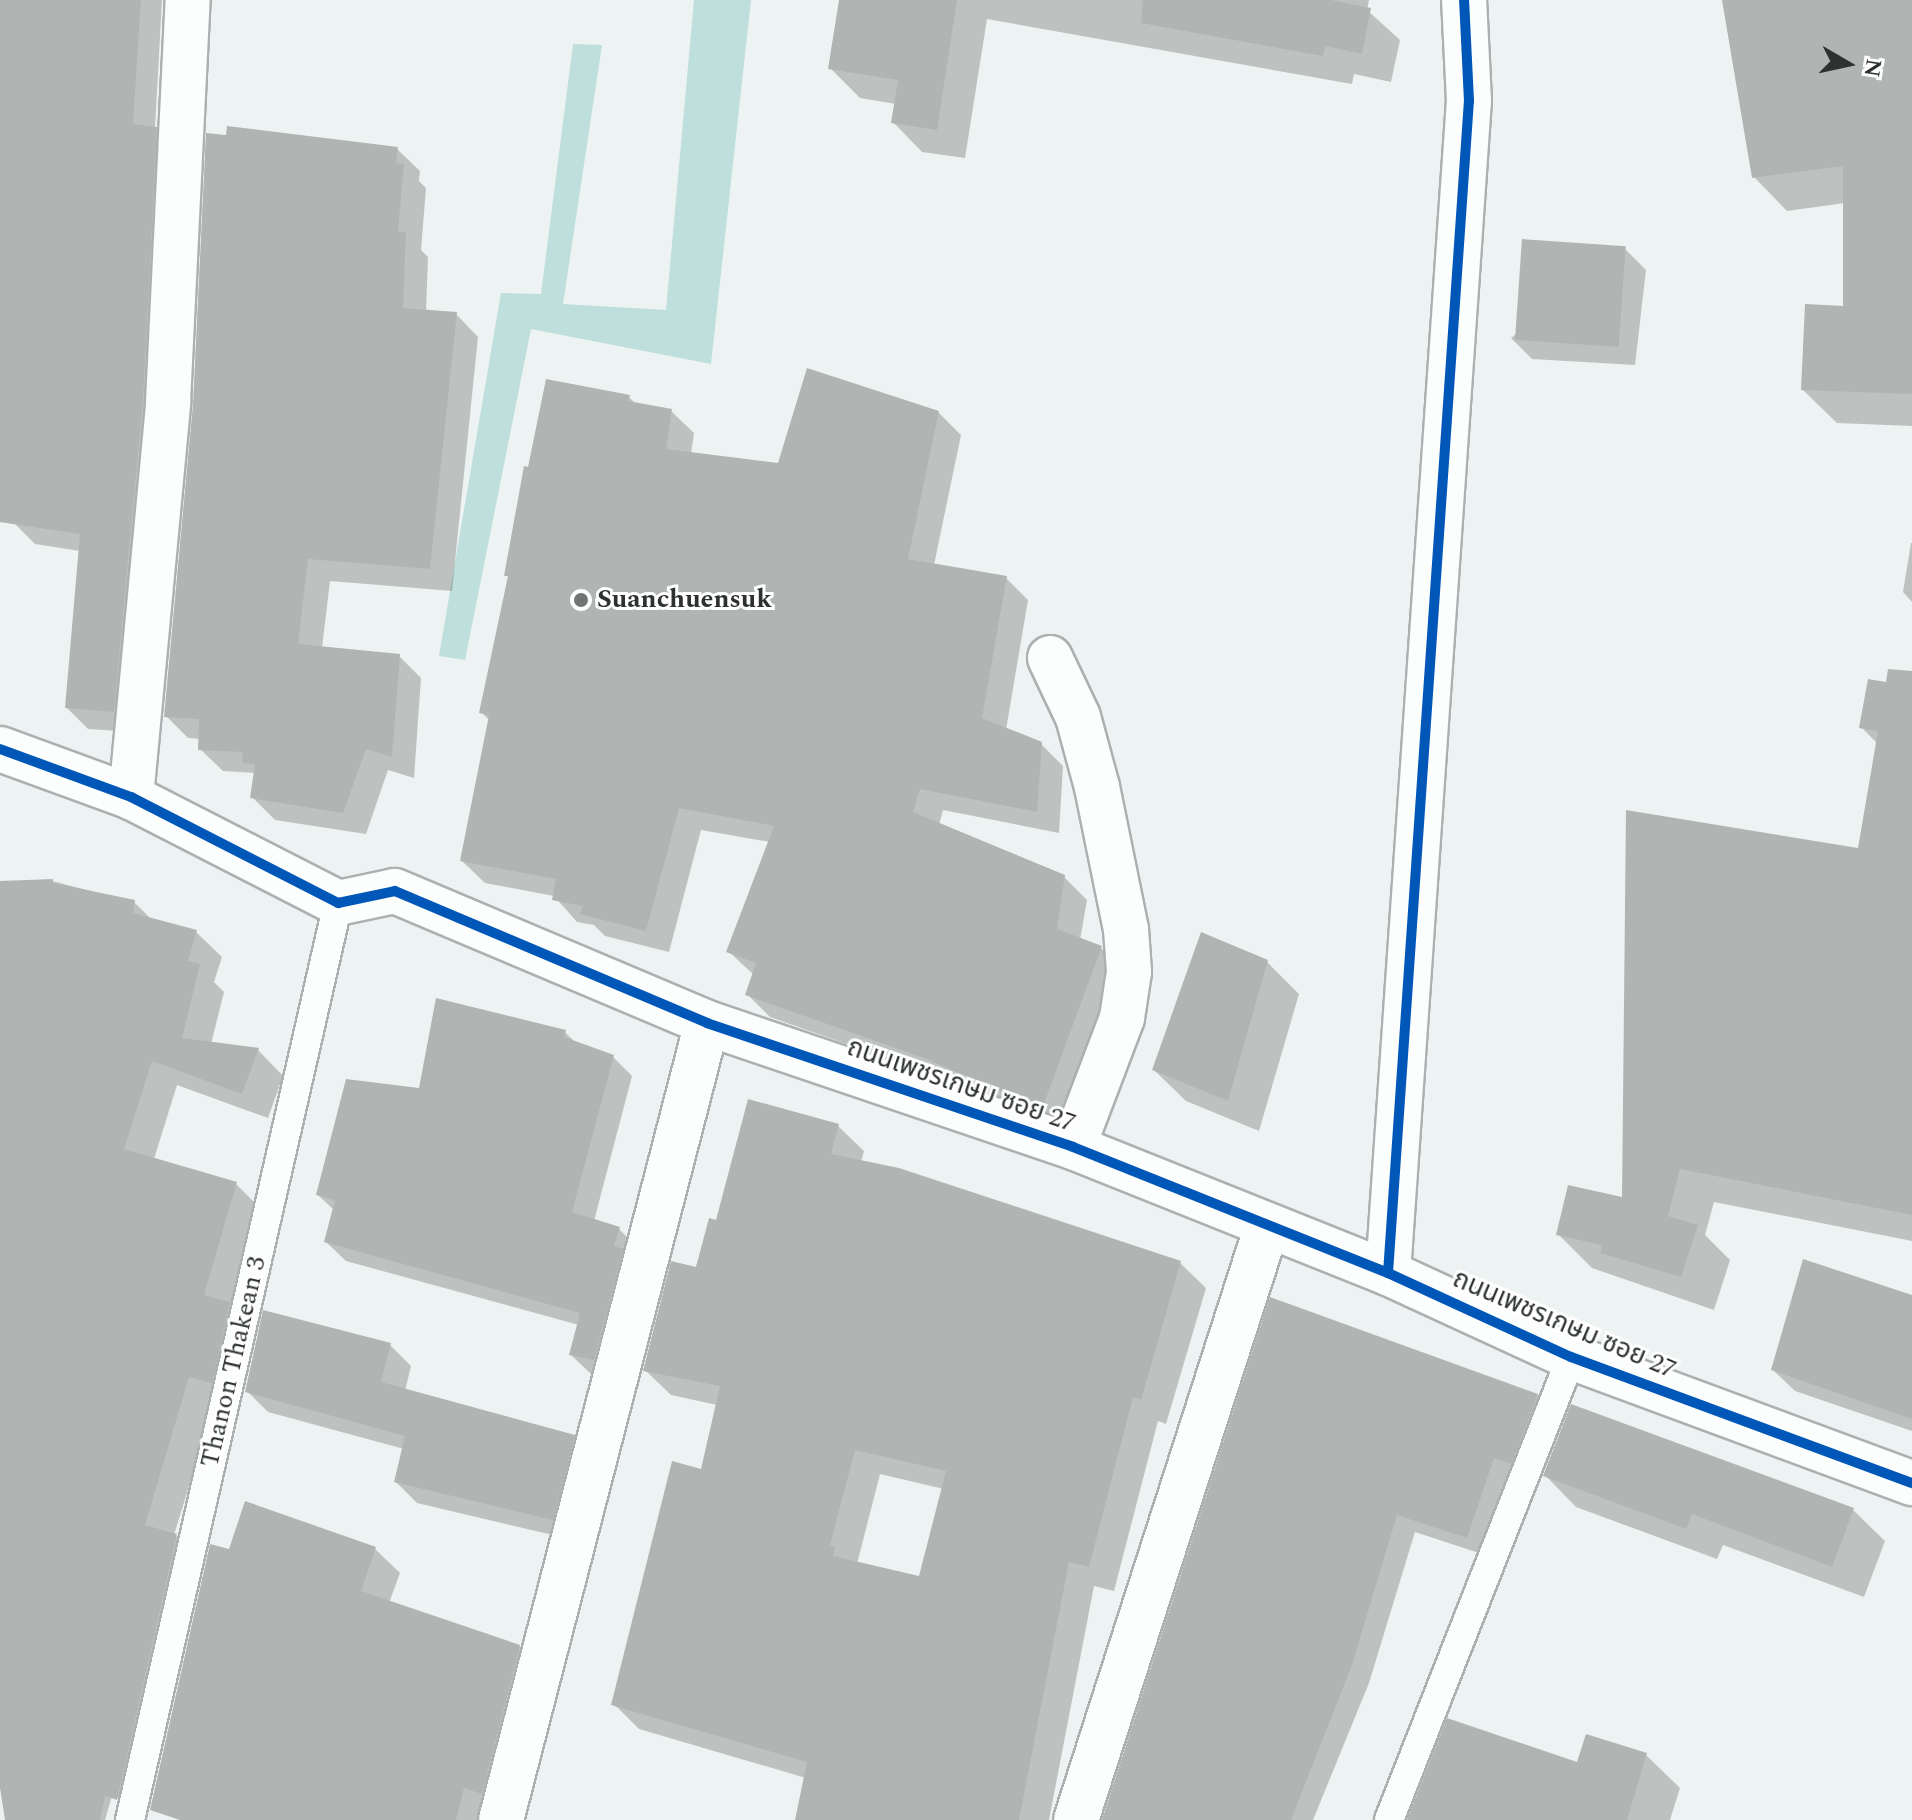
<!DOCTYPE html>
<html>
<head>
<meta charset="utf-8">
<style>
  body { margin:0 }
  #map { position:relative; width:1912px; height:1820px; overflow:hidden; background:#edf3f2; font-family:Spectral,"Noto Sans Thai",serif }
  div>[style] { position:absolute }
  .green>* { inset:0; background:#bedfdb }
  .shadow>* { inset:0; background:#0003 }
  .building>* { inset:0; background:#b0b5b4; transform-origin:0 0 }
  .roads { filter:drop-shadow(2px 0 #acb0b0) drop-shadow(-2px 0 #acb0b0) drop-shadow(0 2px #acb0b0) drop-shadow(0 -2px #acb0b0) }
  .service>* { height:28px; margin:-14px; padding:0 14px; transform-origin:14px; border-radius:14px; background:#fcfdfd }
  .minor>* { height:44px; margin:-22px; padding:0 22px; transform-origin:22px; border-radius:22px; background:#fcfdfd }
  .tertiary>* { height:44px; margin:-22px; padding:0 22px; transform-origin:22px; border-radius:22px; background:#fcfdfd }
  .cycleway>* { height:10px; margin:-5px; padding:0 5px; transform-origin:5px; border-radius:5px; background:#0057b8 }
  .dots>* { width:22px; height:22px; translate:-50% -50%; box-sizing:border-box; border:4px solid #fff; border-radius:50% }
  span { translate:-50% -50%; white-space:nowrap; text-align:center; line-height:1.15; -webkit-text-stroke:6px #fff; paint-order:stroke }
  .poi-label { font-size:26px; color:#2d3231; font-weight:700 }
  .left { translate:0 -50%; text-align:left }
  .street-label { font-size:26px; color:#2d3231 }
  .north { position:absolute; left:1808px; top:24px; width:80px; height:80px; -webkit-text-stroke:6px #fff; paint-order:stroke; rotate:99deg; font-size:22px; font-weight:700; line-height:32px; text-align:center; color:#2d3231 }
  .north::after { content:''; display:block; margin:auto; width:28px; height:36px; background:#2d3231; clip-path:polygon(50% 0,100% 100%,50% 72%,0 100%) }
</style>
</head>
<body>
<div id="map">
  <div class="green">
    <div style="clip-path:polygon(694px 0,751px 0,711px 364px,531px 329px,465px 660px,439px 656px,501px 293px,541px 294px,573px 44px,602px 45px,563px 304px,666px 310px)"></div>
  </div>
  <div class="shadow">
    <div style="clip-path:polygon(0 0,162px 0,155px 128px,177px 150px,134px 732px,88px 729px,67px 708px,80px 551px,35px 544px,15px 524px,0 522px)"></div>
    <div style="clip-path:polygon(841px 0,1369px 0,1367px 10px,1400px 40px,1391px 82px,1354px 74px,1352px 84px,987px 19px,965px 158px,922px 152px,893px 122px,896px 104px,860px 98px,831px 69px)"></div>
    <div style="clip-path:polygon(1724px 0,1912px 0,1912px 426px,1837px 423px,1803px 390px,1845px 308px,1845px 203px,1787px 211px,1754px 177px)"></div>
    <div style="clip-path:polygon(397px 149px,420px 171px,419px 181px,426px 188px,421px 250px,428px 257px,426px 312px,456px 314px,478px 337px,452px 591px,330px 581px,322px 648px,399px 656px,421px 678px,414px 778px,388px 770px,366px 834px,275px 820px,252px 797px,256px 773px,223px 771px,200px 749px,201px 739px,188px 738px,166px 716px)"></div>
    <div style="clip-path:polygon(1625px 249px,1646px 270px,1635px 365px,1532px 359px,1511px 338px)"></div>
    <div style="clip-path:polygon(629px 397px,636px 404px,671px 411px,694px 433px,691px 454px,779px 465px,938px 412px,961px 435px,934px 565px,1006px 578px,1028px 600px,1006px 730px,1040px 743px,1063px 766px,1059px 833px,943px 810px,939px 825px,1064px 877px,1087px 900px,1080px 940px,1101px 948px,1124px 971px,1065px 1131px,948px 1080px,770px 1017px,747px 994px,754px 975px,728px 951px,770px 842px,701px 830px,669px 952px,605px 936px,594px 925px,577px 922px,554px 896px,485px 883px,462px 861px,490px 721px,481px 712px,530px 470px)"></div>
    <div style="clip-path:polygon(1911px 543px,1912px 543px,1912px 602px,1903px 592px)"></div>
    <div style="clip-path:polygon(1912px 689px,1912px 1241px,1714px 1202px,1705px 1235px,1730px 1260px,1714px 1310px,1592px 1268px,1558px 1234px,1624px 1200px,1860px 850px,1878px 744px,1861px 727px)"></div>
    <div style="clip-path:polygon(52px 881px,134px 902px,152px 920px,196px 932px,222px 957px,214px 982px,224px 992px,211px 1044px,258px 1050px,283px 1076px,268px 1118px,177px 1085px,154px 1159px,236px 1184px,261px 1209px,215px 1401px,174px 1535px,202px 1561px,147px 1805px,112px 1796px,105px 1820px,8px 1820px,0 1729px,0 883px)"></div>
    <div style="clip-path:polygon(1267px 962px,1299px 994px,1259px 1131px,1186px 1101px,1154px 1070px)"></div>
    <div style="clip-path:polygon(565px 1032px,576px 1043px,612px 1056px,632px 1076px,594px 1221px,619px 1229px,639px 1249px,614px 1379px,591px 1374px,571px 1355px,579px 1325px,346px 1261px,326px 1242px,335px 1211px,318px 1195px,421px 1091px)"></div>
    <div style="clip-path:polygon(evenodd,838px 1126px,864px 1151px,861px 1162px,1180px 1263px,1206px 1288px,1166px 1424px,1158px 1421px,1114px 1591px,1094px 1586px,1049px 1820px,797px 1820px,806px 1778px,639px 1729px,614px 1704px,702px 1471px,717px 1405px,671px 1395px,645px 1370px,717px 1223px,838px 1126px,880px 1474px,944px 1489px,920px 1579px,857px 1564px,880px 1474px)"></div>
    <div style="clip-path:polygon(1912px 1297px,1912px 1431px,1795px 1391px,1773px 1370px)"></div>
    <div style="clip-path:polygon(1272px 1300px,1537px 1395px,1555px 1413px,1485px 1555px,1415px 1532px,1369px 1683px,1313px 1820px,1104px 1820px)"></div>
    <div style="clip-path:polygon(390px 1345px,411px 1366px,405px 1391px,574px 1436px,595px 1458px,574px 1540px,417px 1503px,396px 1482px,404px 1449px,268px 1412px,247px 1391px)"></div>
    <div style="clip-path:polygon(1545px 1475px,1853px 1510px,1885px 1541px,1864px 1597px,1723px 1545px,1717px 1559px,1576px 1507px)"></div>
    <div style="clip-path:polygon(375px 1549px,400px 1573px,389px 1603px,519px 1646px,544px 1671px,504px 1820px,207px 1820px,230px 1551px)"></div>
    <div style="clip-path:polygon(1448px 1721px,1578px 1765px,1646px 1755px,1680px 1788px,1670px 1820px,1407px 1820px)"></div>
  </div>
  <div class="building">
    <div style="clip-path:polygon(0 0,141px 0,133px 124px,157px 127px,143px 400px,114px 712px,65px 708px,80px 534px,0 522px)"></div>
    <div style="clip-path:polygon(839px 0,957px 0,937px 130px,891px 123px,898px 80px,828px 69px)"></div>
    <div style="clip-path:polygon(1143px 0,1331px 0,1371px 8px,1362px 54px,1325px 46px,1323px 56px,1141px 23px)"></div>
    <div style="clip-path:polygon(1722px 0,1912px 0,1912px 394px,1801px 390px,1805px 304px,1843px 306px,1843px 166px,1752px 178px)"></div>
    <div style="clip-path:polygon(227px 126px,398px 147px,396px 163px,404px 164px,398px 232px,406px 232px,403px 308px,457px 312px,430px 569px,308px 559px,298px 644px,400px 654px,392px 757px,366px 749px,343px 813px,250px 798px,255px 764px,243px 763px,242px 752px,198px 750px,199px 719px,164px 717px,193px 404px,206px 133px,226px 135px)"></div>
    <div style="left:1522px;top:239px;width:104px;height:101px;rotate:4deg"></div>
    <div style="clip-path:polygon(807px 368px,939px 411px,908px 559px,1007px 576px,982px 718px,1042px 742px,1037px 812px,920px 789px,913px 812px,1065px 875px,1057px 929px,1102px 946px,1042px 1109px,924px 1058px,745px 995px,756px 963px,726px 952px,774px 826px,679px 808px,646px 931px,580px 914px,583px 906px,552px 900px,556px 879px,460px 861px,489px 715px,479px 713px,508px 576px,504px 576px,524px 466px,528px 467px,546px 379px,630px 395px,628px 401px,672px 409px,666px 449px,778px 463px)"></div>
    <div style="clip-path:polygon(1888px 669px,1912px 671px,1912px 1215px,1680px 1169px,1668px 1216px,1698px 1225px,1681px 1277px,1600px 1253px,1602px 1245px,1556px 1235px,1568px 1185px,1622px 1197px,1626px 810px,1858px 848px,1878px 731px,1859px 728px,1868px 679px,1886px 682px)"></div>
    <div style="clip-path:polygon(53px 879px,53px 883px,135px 900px,133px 913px,197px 930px,188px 961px,200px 964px,182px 1038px,259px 1048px,242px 1094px,152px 1061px,124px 1149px,237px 1182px,204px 1295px,230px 1302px,212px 1383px,189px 1377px,145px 1525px,177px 1534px,117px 1800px,105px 1796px,100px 1820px,5px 1820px,0 1788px,0 881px)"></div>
    <div style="clip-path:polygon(1201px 932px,1268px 960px,1228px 1101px,1152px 1070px)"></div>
    <div style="clip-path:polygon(436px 998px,566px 1030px,564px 1037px,614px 1055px,572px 1212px,620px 1227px,614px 1246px,623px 1249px,594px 1360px,569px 1355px,580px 1313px,324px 1242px,335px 1200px,316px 1195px,346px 1079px,419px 1088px)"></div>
    <div style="clip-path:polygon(evenodd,748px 1099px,839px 1124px,831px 1154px,899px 1168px,1181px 1261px,1141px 1400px,1133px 1397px,1089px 1567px,1069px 1562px,1019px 1820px,795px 1820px,807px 1762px,611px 1705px,672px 1461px,701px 1469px,720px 1386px,643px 1371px,671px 1261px,696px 1267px,709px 1218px,716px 1220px,748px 1099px,855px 1450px,946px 1471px,919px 1576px,833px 1556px,835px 1547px,830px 1545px,855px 1450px)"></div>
    <div style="clip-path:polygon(1803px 1259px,1912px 1295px,1912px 1419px,1771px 1370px)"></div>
    <div style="clip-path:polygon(1270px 1297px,1538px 1394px,1511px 1464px,1494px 1458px,1467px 1538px,1397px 1515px,1352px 1665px,1291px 1820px,1102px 1820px)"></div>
    <div style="clip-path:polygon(263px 1310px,391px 1343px,381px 1382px,575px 1435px,553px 1520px,394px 1482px,405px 1436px,245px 1392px)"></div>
    <div style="clip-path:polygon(1571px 1404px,1854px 1508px,1832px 1567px,1692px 1514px,1686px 1529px,1543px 1476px)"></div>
    <div style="clip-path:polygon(245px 1501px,376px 1547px,361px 1591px,520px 1645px,482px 1794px,464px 1788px,456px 1820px,180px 1820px,150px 1810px,210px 1544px,229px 1549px)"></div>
    <div style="clip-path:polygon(1447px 1718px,1577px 1762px,1586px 1734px,1647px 1753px,1627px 1820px,1407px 1820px)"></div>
  </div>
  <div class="roads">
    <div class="service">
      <div style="left:130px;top:1820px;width:940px;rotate:-77.22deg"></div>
      <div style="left:1389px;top:1820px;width:497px;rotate:-68.5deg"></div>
    </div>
    <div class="minor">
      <div style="left:1050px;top:658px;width:65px;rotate:64.6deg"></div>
      <div style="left:1078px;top:717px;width:73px;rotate:74.8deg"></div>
      <div style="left:1097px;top:787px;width:145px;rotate:78.5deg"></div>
      <div style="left:1126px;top:929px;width:43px;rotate:86deg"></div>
      <div style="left:1129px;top:972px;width:47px;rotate:98.7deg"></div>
      <div style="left:1122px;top:1018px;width:138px;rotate:110.8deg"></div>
      <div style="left:131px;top:797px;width:397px;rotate:-84.6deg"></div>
      <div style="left:168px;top:402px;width:402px;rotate:-87.2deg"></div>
      <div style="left:1388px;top:1273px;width:1175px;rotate:-86.05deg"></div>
      <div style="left:1469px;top:101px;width:101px;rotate:-92.8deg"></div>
      <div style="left:501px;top:1820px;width:823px;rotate:-75.51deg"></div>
      <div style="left:1076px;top:1820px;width:624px;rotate:-72.17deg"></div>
    </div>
    <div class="tertiary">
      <div style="left:0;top:749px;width:140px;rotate:20.1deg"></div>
      <div style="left:131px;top:797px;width:233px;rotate:27.1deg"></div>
      <div style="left:338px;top:903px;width:58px;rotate:-11.9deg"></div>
      <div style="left:395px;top:891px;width:339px;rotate:22.9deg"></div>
      <div style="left:707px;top:1023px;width:386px;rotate:18.7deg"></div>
      <div style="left:1073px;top:1147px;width:339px;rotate:21.8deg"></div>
      <div style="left:1388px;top:1273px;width:201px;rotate:24.7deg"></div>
      <div style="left:1571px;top:1357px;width:364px;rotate:20.3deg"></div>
    </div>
  </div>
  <div class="cycleway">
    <div style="left:0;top:749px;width:140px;rotate:20.1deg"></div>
    <div style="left:131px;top:797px;width:233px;rotate:27.1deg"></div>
    <div style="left:338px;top:903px;width:58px;rotate:-11.9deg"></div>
    <div style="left:395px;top:891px;width:339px;rotate:22.9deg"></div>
    <div style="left:707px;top:1023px;width:386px;rotate:18.7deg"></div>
    <div style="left:1073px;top:1147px;width:339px;rotate:21.8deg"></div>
    <div style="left:1388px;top:1273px;width:201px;rotate:24.7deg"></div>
    <div style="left:1571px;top:1357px;width:364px;rotate:20.3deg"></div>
    <div style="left:1388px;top:1273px;width:1175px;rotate:-86.05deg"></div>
    <div style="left:1469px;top:101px;width:101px;rotate:-92.8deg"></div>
  </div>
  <div class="dots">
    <div style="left:581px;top:600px;background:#707675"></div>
  </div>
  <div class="poi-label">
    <span class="left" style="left:597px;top:600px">Suanchuensuk</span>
  </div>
  <div class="street-label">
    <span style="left:961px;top:1086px;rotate:19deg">ถนนเพชรเกษม ซอย 27</span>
    <span style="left:1564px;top:1325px;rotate:23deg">ถนนเพชรเกษม ซอย 27</span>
    <span style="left:234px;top:1362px;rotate:-77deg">Thanon Thakean 3</span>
  </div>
  <div class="north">N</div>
</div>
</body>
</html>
